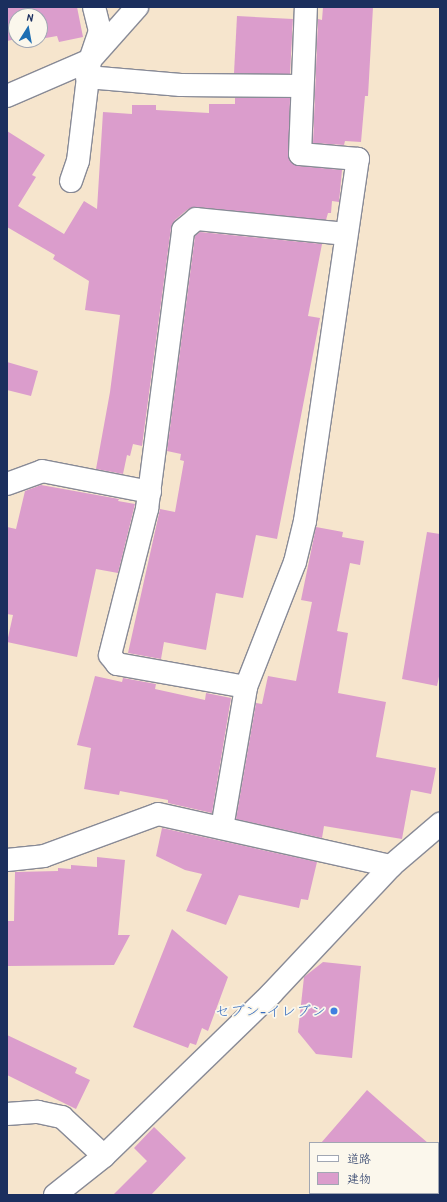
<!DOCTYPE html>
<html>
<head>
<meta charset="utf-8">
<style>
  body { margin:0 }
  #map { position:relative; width:447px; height:1202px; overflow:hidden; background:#f6e5cd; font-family:"Patrick Hand","Klee One",sans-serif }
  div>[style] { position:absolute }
  .building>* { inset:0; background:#db9dcc; transform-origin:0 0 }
  .roads { filter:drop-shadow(1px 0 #888a96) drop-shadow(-1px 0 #888a96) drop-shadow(0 1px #888a96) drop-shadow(0 -1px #888a96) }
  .minor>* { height:22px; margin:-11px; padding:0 11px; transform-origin:11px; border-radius:11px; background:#fff }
  .dots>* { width:11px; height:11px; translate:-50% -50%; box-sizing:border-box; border:2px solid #fbf7ec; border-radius:50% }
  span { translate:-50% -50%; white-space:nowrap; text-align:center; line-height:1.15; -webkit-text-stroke:3.5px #fbf7ec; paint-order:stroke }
  .shop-label { font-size:15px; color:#366cbe }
  .right { translate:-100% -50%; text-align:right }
  .frame { position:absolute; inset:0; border:8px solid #1b2f5e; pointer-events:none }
  .legend { position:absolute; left:309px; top:1142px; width:130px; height:52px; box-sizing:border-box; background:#fbf7ec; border:1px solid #a1a7b3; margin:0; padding:5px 7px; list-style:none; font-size:12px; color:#1b2f5e }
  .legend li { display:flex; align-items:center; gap:8px; height:20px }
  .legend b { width:20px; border:1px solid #a1a7b3 }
  .north { position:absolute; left:8px; top:8px; width:40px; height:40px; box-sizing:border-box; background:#fbf7ec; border:1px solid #a1a7b3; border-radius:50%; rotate:11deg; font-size:11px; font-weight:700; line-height:16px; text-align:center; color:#1b2f5e }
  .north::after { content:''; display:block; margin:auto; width:14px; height:18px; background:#1f6fb2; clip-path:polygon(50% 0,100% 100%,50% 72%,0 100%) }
</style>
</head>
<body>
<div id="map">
  <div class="building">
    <div style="clip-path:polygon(7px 7px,77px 7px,83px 37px,59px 42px,57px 36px,40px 39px,40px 16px,16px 16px,16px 39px,7px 41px)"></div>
    <div style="clip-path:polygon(323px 7px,373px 7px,368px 96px,365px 96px,361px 142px,345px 141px,344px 145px,313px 143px,318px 19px,322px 20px)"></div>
    <div style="left:237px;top:16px;width:56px;height:57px;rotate:3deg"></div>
    <div style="clip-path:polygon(235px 98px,290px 98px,289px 159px,299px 166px,342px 170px,339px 202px,332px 201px,331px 213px,328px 213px,326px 220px,197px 207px,188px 209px,175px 220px,171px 228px,142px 446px,133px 444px,130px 456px,127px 455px,123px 474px,96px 469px,110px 392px,120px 315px,85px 310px,89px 281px,53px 259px,55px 255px,7px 227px,7px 131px,45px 155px,32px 175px,36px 177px,18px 206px,64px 234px,84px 201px,97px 209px,103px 112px,132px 114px,132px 105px,156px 105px,156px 110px,209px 113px,209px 104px,235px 104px)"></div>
    <div style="clip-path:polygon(200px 232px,322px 244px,308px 316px,320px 318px,277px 539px,256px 535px,243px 598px,216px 593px,206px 650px,164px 642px,161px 659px,128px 653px,160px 509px,175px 512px,184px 461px,180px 460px,181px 454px,167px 451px,195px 236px)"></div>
    <div style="clip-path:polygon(7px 362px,38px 371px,31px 396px,7px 390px)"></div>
    <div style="clip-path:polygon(41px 485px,119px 499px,118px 501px,135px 504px,118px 573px,96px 569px,77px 657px,7px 642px,13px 615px,7px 614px,7px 527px,16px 529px,25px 491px)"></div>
    <div style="clip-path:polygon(316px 527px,343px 532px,342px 537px,364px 541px,360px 565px,350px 563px,337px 631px,348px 633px,338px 693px,386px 702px,376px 757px,436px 768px,431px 794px,411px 790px,402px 839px,324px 826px,322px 838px,236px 819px,256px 703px,262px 704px,268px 676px,296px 681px,312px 602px,301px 600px)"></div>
    <div style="clip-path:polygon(427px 532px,440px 534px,440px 672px,437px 686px,402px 679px)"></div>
    <div style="clip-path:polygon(95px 676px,122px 682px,123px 678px,156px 684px,155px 689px,205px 700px,206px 693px,231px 698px,212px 813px,168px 803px,168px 800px,120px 791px,119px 795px,84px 789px,91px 748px,77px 745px)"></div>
    <div style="clip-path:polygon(162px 828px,317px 862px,308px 900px,301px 899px,299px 908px,239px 895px,226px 925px,186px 911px,202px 874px,185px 870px,156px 856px)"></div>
    <div style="clip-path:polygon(97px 857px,125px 860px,118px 935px,130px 935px,114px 965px,8px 966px,8px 921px,14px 921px,15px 872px,58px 871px,58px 868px,71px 869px,71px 865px,97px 867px)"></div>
    <div style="clip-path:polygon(172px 929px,228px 977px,208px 1031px,202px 1028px,196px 1045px,190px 1043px,188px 1048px,133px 1027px)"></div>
    <div style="clip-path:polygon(323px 962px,361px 966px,352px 1058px,316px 1054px,298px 1032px,304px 977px)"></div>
    <div style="clip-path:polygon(7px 1035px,77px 1068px,75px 1073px,90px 1080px,76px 1109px,7px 1075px)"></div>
    <div style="clip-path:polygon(367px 1090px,394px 1114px,428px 1143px,321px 1143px)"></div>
    <div style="clip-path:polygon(154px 1127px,186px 1158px,151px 1195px,113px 1195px,147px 1161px,134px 1148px)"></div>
  </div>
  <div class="roads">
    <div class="minor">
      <div style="left:87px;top:77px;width:94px;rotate:4.9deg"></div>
      <div style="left:181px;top:85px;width:121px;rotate:0.5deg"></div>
      <div style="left:7px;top:96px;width:90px;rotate:-23.4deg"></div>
      <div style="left:90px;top:60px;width:71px;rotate:-48.4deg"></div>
      <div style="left:71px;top:181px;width:21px;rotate:-71deg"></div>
      <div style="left:78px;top:161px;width:102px;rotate:-83.2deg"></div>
      <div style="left:90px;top:60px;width:31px;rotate:-71deg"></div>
      <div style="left:100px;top:31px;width:25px;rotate:-104deg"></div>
      <div style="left:7px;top:484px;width:37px;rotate:-20deg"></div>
      <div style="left:42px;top:471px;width:110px;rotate:11deg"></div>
      <div style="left:246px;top:687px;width:131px;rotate:-169.9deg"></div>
      <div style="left:117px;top:664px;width:11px;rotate:-128deg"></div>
      <div style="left:110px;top:655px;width:151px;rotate:-75.8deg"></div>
      <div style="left:147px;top:509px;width:281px;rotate:-82.6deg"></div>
      <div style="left:183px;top:230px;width:17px;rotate:-40deg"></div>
      <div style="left:196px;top:219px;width:150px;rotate:5.7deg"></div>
      <div style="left:222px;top:828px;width:143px;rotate:-80.3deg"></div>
      <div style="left:246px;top:687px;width:134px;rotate:-68.6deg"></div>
      <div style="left:295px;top:562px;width:42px;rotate:-76.3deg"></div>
      <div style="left:305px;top:521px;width:366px;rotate:-81.7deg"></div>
      <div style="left:358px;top:159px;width:58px;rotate:-175.1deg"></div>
      <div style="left:300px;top:154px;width:147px;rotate:-87.7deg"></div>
      <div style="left:7px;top:860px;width:37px;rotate:-6deg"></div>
      <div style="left:44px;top:856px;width:121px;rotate:-20.2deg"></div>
      <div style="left:158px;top:814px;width:239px;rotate:12.6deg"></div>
      <div style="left:7px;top:1114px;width:31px;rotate:-4deg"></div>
      <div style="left:38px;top:1112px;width:25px;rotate:12deg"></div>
      <div style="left:62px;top:1117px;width:57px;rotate:42.9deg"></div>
      <div style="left:55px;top:1195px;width:63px;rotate:-38.5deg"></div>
      <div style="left:104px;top:1156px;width:233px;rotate:-44.1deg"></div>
      <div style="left:271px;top:994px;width:175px;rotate:-46.8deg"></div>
      <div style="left:391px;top:866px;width:65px;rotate:-40.6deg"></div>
    </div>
  </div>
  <div class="dots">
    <div style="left:334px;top:1011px;background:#3f7fe0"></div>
  </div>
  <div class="shop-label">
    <span class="right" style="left:326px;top:1011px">セブン-イレブン</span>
  </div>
  <div class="frame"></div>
  <ul class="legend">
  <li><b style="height:5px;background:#fff"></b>道路</li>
  <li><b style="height:11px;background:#db9dcc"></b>建物</li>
  </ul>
  <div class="north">N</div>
</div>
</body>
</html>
